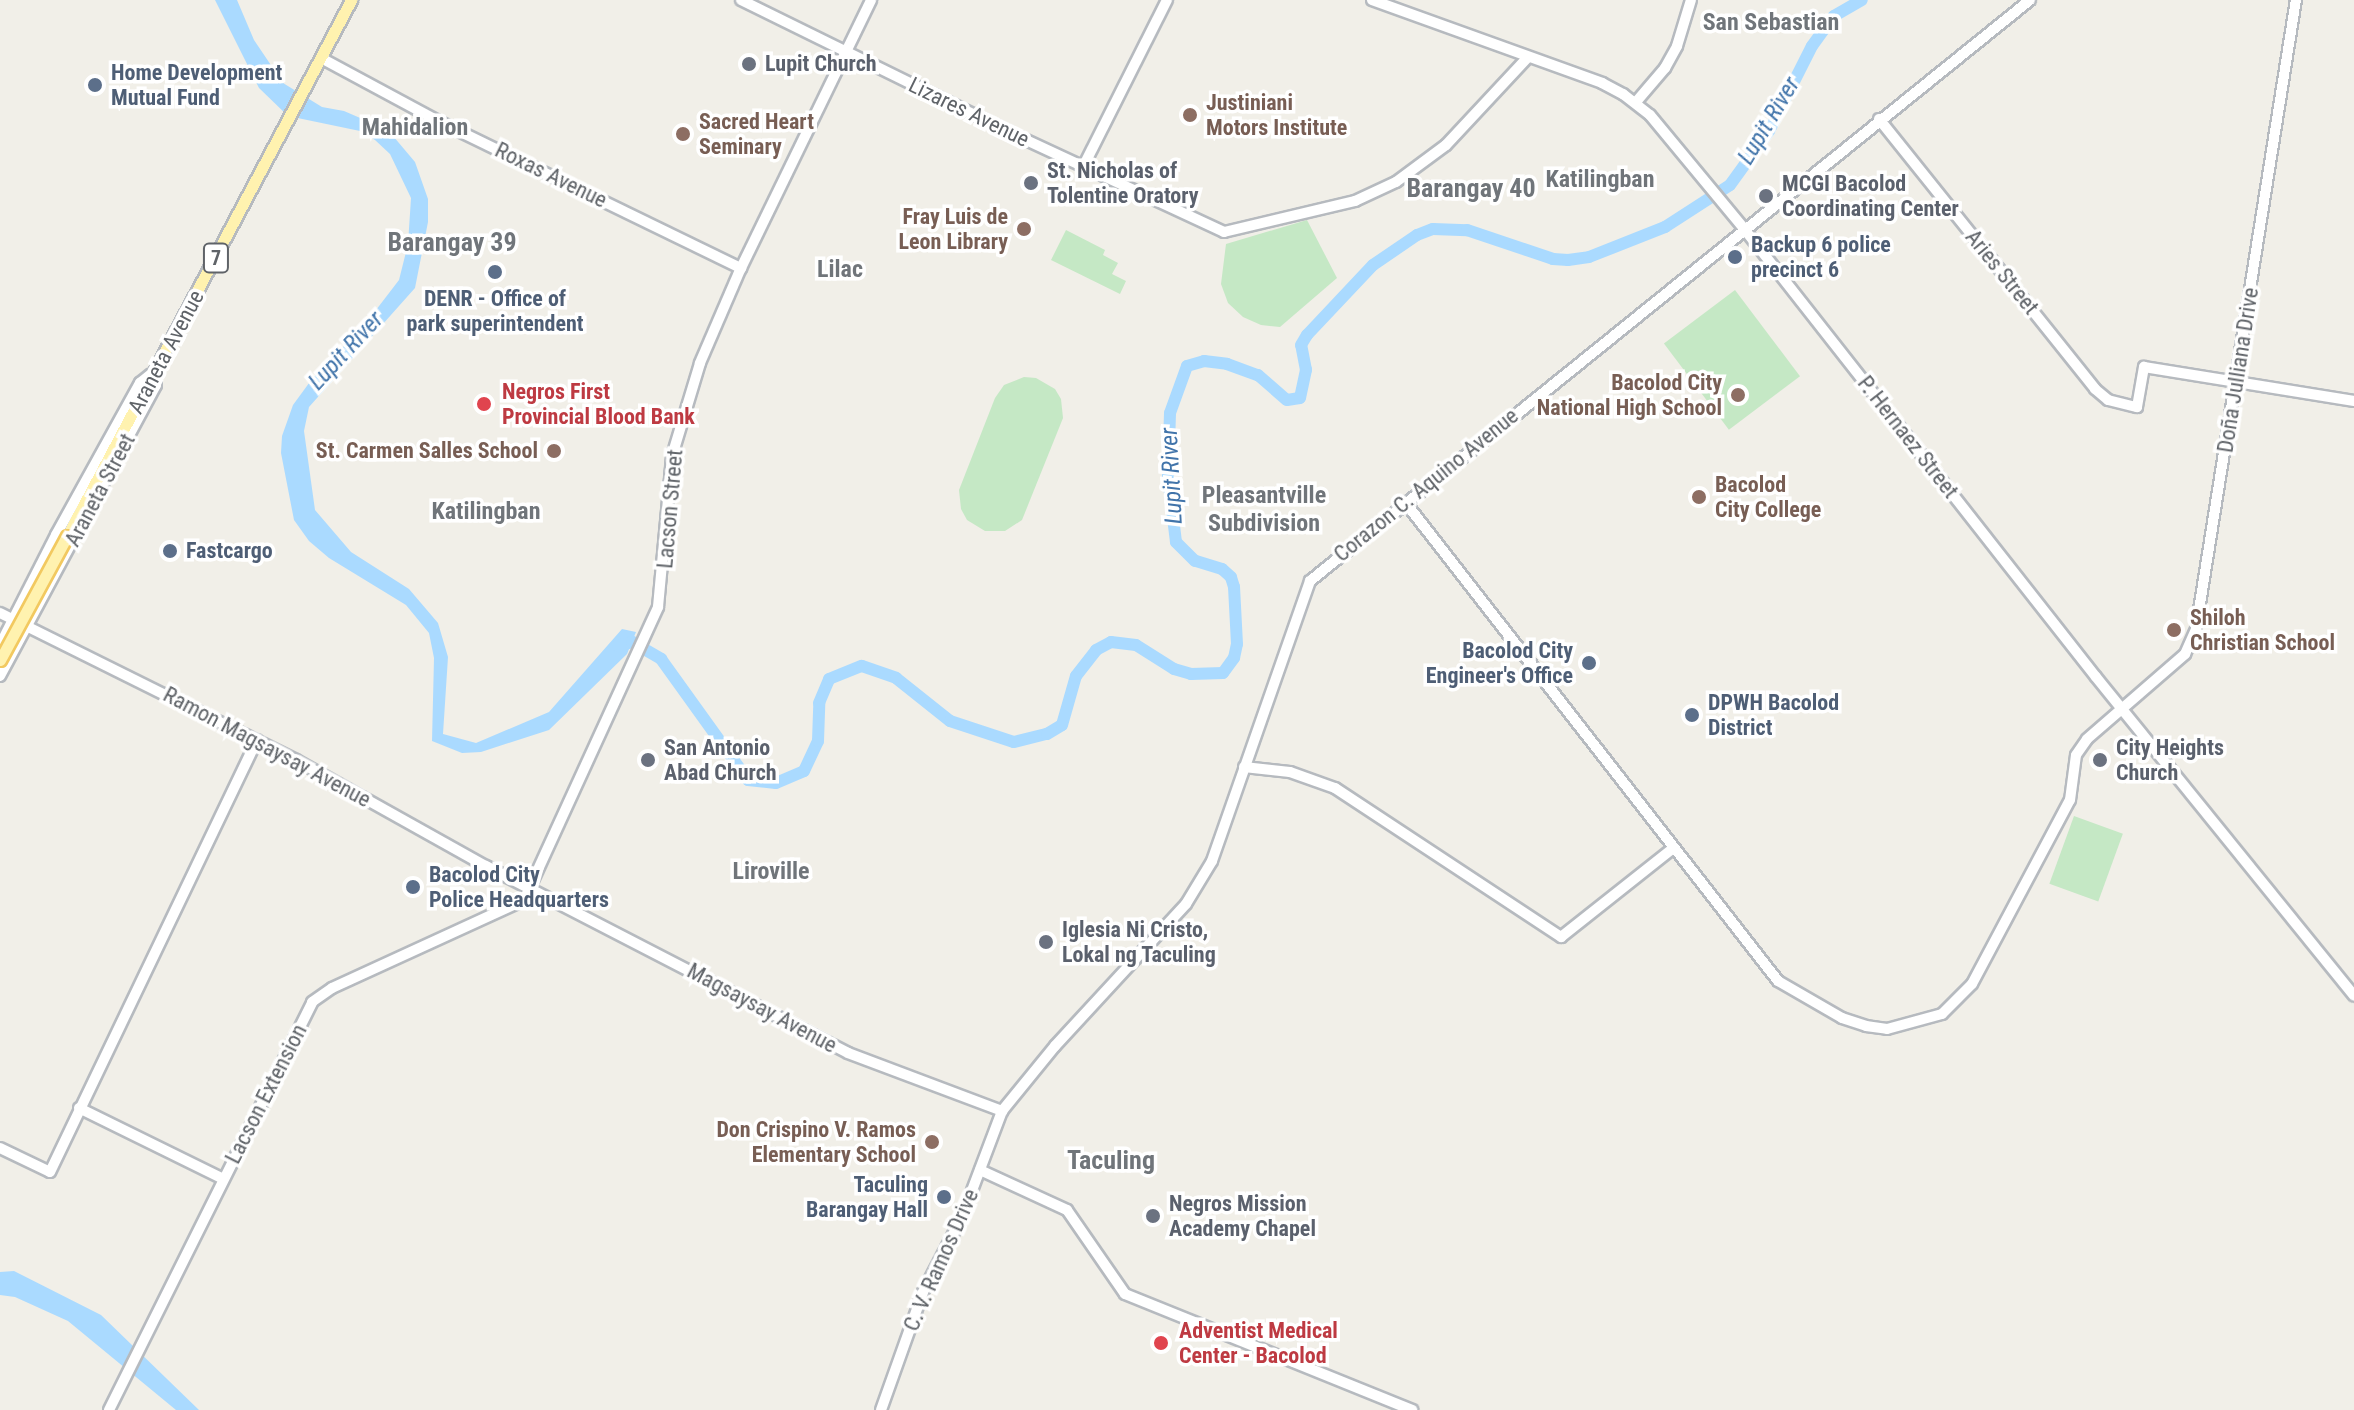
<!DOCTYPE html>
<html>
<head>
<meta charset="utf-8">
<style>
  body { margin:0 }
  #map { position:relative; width:2354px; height:1410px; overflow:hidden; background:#f1efe8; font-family:"Roboto Condensed",sans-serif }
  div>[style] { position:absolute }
  .green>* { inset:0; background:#c5e8c5; transform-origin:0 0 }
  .water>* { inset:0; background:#aadaff }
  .river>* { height:12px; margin:-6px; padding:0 6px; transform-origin:6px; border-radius:6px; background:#aadaff }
  .roads { filter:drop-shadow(2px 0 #b6babf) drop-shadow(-2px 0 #b6babf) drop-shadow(0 2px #b6babf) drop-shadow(0 -2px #b6babf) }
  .secondary>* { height:10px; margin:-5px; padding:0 5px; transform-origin:5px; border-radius:5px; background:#fff }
  .primary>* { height:11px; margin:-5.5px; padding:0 5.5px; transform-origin:5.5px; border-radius:5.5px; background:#fff2af }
  .bridges { filter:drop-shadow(2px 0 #f2c960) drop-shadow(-2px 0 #f2c960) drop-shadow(0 2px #f2c960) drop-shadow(0 -2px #f2c960) }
  .primary-bridge>* { height:11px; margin:-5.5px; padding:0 5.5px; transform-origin:5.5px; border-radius:5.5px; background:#fff2af }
  .dots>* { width:22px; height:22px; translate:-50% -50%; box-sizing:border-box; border:4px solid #fff; border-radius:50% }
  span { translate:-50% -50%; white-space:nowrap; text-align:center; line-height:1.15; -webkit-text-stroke:7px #fff; paint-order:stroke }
  .shield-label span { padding:2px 6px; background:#fff; border:2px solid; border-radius:6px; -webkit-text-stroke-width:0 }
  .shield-label { font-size:20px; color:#5f6368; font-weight:700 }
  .worship-label { font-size:22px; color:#5b616d; font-weight:700 }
  .left { translate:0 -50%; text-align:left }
  .service-label { font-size:22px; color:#4e5e75; font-weight:700 }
  .right { translate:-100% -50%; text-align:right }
  .education-label { font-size:22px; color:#785e54; font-weight:700 }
  .street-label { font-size:22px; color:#5f6368 }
  .health-label { font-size:22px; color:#be3a42; font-weight:700 }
  .neighbourhood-label { font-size:24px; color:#70757a; font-weight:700 }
  .water-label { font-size:24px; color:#4174aa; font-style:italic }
  .quarter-label { font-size:26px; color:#70757a; font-weight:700 }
</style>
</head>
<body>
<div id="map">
  <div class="green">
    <div style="clip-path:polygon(1307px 220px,1337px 278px,1280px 327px,1261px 325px,1243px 317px,1228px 303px,1221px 284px,1226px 244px)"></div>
    <div style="clip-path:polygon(1066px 230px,1105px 250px,1103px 255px,1118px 263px,1112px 274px,1126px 281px,1120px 294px,1051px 260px)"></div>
    <div style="left:1735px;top:290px;width:108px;height:89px;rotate:53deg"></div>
    <div style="clip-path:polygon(1024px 377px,1036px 378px,1055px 389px,1061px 399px,1063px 418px,1022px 520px,1005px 531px,985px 531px,967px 520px,961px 509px,959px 490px,995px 398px,1004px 385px)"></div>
    <div style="left:2074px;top:816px;width:52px;height:72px;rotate:20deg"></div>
  </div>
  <div class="water">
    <div style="clip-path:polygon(215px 0,237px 0,254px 40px,283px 83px,322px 107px,344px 111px,388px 130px,415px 162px,428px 199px,428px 222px,415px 288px,309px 407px,304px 431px,315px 510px,351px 552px,409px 589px,438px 623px,448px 657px,443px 734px,476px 743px,549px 712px,622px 629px,636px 632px,627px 654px,549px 730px,481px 752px,462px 753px,432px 741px,434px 658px,429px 633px,406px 605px,329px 558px,309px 541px,294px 520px,281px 453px,282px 436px,293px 405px,312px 379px,366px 323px,399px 280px,408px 244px,411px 198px,390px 154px,375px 140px,360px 131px,288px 116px,259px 88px)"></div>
    <div style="clip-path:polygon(14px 1271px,101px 1315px,199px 1410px,176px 1410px,68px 1321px,15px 1297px,0 1295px,0 1272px)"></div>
  </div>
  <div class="river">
    <div style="left:618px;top:646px;width:15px;rotate:-16deg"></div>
    <div style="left:632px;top:642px;width:34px;rotate:30deg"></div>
    <div style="left:661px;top:659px;width:149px;rotate:54.3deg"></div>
    <div style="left:748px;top:780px;width:28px;rotate:6deg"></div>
    <div style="left:776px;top:783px;width:30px;rotate:-23deg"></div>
    <div style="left:804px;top:771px;width:33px;rotate:-65deg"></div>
    <div style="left:818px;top:741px;width:38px;rotate:-88deg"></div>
    <div style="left:819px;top:703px;width:26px;rotate:-67deg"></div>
    <div style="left:829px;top:679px;width:35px;rotate:-22deg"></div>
    <div style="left:862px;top:666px;width:36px;rotate:19deg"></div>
    <div style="left:896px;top:678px;width:69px;rotate:38.5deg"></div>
    <div style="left:950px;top:721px;width:67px;rotate:18.2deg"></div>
    <div style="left:1014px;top:742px;width:34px;rotate:-14deg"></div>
    <div style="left:1047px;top:734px;width:17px;rotate:-31deg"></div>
    <div style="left:1062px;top:725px;width:51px;rotate:-74.1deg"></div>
    <div style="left:1076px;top:676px;width:33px;rotate:-52deg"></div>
    <div style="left:1096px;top:650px;width:17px;rotate:-28deg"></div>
    <div style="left:1111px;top:642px;width:25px;rotate:7deg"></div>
    <div style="left:1136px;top:645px;width:45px;rotate:32.3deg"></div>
    <div style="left:1174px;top:669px;width:18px;rotate:16deg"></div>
    <div style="left:1191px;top:674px;width:32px;rotate:-2deg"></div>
    <div style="left:1223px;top:673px;width:19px;rotate:-54deg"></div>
    <div style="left:1234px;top:658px;width:14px;rotate:-78deg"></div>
    <div style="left:1237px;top:644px;width:57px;rotate:-93deg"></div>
    <div style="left:1234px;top:587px;width:10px;rotate:-107deg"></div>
    <div style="left:1231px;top:577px;width:12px;rotate:-138deg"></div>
    <div style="left:1222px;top:569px;width:28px;rotate:-163deg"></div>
    <div style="left:1195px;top:561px;width:27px;rotate:-135deg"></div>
    <div style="left:1176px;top:542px;width:65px;rotate:-97deg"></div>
    <div style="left:1168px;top:477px;width:64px;rotate:-88.2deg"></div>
    <div style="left:1170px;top:413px;width:50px;rotate:-70.1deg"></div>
    <div style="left:1187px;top:366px;width:18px;rotate:-16deg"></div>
    <div style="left:1204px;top:361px;width:23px;rotate:7deg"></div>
    <div style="left:1227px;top:364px;width:33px;rotate:20deg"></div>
    <div style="left:1258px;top:375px;width:38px;rotate:41deg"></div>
    <div style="left:1287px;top:400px;width:13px;rotate:-9deg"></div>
    <div style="left:1300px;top:398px;width:29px;rotate:-78deg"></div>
    <div style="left:1306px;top:370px;width:25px;rotate:-101deg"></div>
    <div style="left:1301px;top:345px;width:12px;rotate:-59deg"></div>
    <div style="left:1307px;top:335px;width:96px;rotate:-46.7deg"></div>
    <div style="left:1373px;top:265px;width:53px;rotate:-34.3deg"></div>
    <div style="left:1417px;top:235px;width:17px;rotate:-21deg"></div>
    <div style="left:1433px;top:229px;width:34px;rotate:2deg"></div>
    <div style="left:1467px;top:230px;width:91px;rotate:18.6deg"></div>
    <div style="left:1553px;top:259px;width:15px;rotate:4deg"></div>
    <div style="left:1568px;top:260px;width:21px;rotate:-8deg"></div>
    <div style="left:1589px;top:257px;width:82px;rotate:-21.5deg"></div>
    <div style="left:1665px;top:227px;width:77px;rotate:-32.9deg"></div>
    <div style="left:1730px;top:185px;width:67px;rotate:-54.2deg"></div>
    <div style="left:1769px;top:131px;width:95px;rotate:-63.2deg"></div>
    <div style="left:1812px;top:46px;width:37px;rotate:-54deg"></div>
    <div style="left:1834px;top:16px;width:32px;rotate:-30deg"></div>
  </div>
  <div class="roads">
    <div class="secondary">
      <div style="left:741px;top:0;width:301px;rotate:26.2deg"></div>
      <div style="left:1011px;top:133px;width:235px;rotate:24.9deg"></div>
      <div style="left:1224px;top:232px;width:135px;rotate:-13.3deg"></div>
      <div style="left:1355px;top:201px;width:45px;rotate:-24.9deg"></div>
      <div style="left:1396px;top:182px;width:62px;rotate:-36.5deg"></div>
      <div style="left:1446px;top:145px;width:119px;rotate:-47deg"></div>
      <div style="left:1372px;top:0;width:245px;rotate:19.8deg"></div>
      <div style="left:1602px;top:83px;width:24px;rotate:28deg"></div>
      <div style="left:1623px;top:94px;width:34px;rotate:38deg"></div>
      <div style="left:1650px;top:115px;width:149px;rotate:50.4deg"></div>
      <div style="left:1745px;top:230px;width:568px;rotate:51.86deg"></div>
      <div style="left:2096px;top:677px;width:410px;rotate:51deg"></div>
      <div style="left:321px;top:58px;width:133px;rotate:28.3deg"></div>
      <div style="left:438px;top:121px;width:337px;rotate:25.9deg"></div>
      <div style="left:1636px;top:102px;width:45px;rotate:-49.5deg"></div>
      <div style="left:1665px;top:68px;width:25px;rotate:-61deg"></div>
      <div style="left:1677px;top:46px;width:48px;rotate:-73.1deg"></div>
      <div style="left:1879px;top:119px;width:346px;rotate:51.3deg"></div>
      <div style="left:2095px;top:389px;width:17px;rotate:40deg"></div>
      <div style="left:2108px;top:400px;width:30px;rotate:14deg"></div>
      <div style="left:2137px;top:407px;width:41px;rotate:-80.1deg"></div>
      <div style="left:2144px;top:367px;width:213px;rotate:9.2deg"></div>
      <div style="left:1083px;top:167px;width:187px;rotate:-63.3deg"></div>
      <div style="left:1405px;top:502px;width:607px;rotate:52.09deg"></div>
      <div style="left:1778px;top:981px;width:74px;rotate:30deg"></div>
      <div style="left:1842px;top:1018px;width:25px;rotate:18deg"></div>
      <div style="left:1866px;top:1026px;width:21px;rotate:8deg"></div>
      <div style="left:1887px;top:1029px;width:57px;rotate:-15.3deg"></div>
      <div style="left:1942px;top:1014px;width:42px;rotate:-45deg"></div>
      <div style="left:1972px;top:984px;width:208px;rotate:-62deg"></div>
      <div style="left:2070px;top:800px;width:45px;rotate:-82.4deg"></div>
      <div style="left:2076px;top:755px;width:19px;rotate:-55deg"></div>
      <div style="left:2087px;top:739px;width:130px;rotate:-40.9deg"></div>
      <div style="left:2185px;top:654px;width:27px;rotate:-66deg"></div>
      <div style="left:2196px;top:629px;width:637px;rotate:-80.97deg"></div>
      <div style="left:0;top:613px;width:330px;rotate:26.4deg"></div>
      <div style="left:296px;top:760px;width:218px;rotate:29.2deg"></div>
      <div style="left:486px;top:866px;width:407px;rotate:27.3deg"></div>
      <div style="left:848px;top:1053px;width:165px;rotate:20.6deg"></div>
      <div style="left:0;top:645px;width:123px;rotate:-63deg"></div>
      <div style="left:56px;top:535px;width:174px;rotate:-61.1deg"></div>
      <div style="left:140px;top:383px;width:14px;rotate:-39deg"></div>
      <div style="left:0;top:676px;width:330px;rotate:-61.8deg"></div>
      <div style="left:156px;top:385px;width:14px;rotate:-90deg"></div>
      <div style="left:1244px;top:767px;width:46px;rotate:6.2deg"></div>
      <div style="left:1290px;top:772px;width:48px;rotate:19.6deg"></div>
      <div style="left:1335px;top:788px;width:271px;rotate:33.4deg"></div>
      <div style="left:1561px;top:937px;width:142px;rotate:-38.4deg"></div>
      <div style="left:79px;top:1108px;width:161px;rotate:26.2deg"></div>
      <div style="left:0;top:1148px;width:55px;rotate:25.6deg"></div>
      <div style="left:50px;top:1172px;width:479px;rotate:-64.4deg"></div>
      <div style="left:980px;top:1170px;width:96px;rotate:24.7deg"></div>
      <div style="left:1067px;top:1210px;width:102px;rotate:55.4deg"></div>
      <div style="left:1125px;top:1294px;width:310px;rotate:22deg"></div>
      <div style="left:109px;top:1410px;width:456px;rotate:-63.5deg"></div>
      <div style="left:312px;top:1002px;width:24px;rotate:-35deg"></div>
      <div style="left:332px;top:988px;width:211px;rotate:-24.6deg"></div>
      <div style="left:524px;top:900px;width:322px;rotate:-65.4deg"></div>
      <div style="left:658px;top:607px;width:152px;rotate:-84.7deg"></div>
      <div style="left:672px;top:456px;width:97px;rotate:-73.2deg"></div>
      <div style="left:700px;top:363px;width:103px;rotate:-66.7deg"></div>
      <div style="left:741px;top:268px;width:298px;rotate:-64.1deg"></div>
      <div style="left:881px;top:1410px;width:125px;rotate:-70.4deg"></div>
      <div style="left:923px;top:1292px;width:85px;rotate:-62.5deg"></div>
      <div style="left:962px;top:1217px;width:113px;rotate:-69.3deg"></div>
      <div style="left:1002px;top:1111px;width:84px;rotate:-50.8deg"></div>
      <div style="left:1055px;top:1046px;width:193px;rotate:-47.3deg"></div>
      <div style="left:1186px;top:904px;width:50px;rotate:-58.8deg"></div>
      <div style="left:1212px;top:861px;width:297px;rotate:-70.7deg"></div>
      <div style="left:1310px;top:581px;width:925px;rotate:-38.9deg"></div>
    </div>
    <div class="primary">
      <div style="left:67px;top:536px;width:607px;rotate:-62.08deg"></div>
    </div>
  </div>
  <div class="bridges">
    <div class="primary-bridge">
      <div style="left:0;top:660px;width:141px;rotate:-61.6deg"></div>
    </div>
  </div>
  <div class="dots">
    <div style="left:749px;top:64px;background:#6b7280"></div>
    <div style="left:95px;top:85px;background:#5c6f8a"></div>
    <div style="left:1190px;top:115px;background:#8d6e63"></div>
    <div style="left:683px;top:134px;background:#8d6e63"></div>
    <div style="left:1031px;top:183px;background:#6b7280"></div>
    <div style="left:1766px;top:196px;background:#6b7280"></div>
    <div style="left:1024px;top:229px;background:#8d6e63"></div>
    <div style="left:1735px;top:257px;background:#5c6f8a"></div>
    <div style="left:495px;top:272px;background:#5c6f8a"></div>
    <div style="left:1738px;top:395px;background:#8d6e63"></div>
    <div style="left:484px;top:404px;background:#e0444e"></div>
    <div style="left:554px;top:451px;background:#8d6e63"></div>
    <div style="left:1699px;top:497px;background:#8d6e63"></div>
    <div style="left:170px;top:551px;background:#5c6f8a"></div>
    <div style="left:2174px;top:630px;background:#8d6e63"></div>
    <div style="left:1589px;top:663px;background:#5c6f8a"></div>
    <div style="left:1692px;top:715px;background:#5c6f8a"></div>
    <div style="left:648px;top:760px;background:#6b7280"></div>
    <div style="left:2100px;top:760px;background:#6b7280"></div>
    <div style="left:413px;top:887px;background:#5c6f8a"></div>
    <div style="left:1046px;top:942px;background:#6b7280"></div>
    <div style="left:932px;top:1142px;background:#8d6e63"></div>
    <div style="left:944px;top:1197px;background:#5c6f8a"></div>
    <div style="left:1153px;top:1216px;background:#6b7280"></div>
    <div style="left:1161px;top:1343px;background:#e0444e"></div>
  </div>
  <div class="shield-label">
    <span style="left:216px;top:258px">7</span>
  </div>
  <div class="worship-label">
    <span class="left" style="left:765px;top:64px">Lupit Church</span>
    <span class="left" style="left:1047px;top:183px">St. Nicholas of<br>Tolentine Oratory</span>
    <span class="left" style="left:1782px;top:196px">MCGI Bacolod<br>Coordinating Center</span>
    <span class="left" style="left:664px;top:760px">San Antonio<br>Abad Church</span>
    <span class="left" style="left:2116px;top:760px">City Heights<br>Church</span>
    <span class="left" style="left:1062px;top:942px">Iglesia Ni Cristo,<br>Lokal ng Taculing</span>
    <span class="left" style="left:1169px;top:1216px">Negros Mission<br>Academy Chapel</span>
  </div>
  <div class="service-label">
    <span class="left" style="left:111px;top:85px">Home Development<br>Mutual Fund</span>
    <span class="left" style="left:1751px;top:257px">Backup 6 police<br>precinct 6</span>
    <span style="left:495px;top:311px">DENR - Office of<br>park superintendent</span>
    <span class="left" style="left:186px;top:551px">Fastcargo</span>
    <span class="right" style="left:1573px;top:663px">Bacolod City<br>Engineer's Office</span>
    <span class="left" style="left:1708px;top:715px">DPWH Bacolod<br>District</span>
    <span class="left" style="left:429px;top:887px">Bacolod City<br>Police Headquarters</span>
    <span class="right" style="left:928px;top:1197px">Taculing<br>Barangay Hall</span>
  </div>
  <div class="education-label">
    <span class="left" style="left:1206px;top:115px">Justiniani<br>Motors Institute</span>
    <span class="left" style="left:699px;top:134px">Sacred Heart<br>Seminary</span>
    <span class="right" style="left:1008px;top:229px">Fray Luis de<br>Leon Library</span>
    <span class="right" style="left:1722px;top:395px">Bacolod City<br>National High School</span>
    <span class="right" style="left:538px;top:451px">St. Carmen Salles School</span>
    <span class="left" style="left:1715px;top:497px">Bacolod<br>City College</span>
    <span class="left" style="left:2190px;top:630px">Shiloh<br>Christian School</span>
    <span class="right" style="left:916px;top:1142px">Don Crispino V. Ramos<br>Elementary School</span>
  </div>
  <div class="street-label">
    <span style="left:969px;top:112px;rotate:26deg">Lizares Avenue</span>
    <span style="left:551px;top:175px;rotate:26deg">Roxas Avenue</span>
    <span style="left:2002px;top:272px;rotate:51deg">Aries Street</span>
    <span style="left:166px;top:352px;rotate:-62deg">Araneta Avenue</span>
    <span style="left:2238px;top:370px;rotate:-81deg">Doña Julliana Drive</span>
    <span style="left:1908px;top:437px;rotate:52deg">P. Hernaez Street</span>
    <span style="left:1426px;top:485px;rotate:-39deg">Corazon C. Aquino Avenue</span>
    <span style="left:100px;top:490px;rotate:-62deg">Araneta Street</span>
    <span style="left:670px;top:509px;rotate:-85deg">Lacson Street</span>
    <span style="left:267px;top:747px;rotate:28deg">Ramon Magsaysay Avenue</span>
    <span style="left:762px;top:1008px;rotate:28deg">Magsaysay Avenue</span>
    <span style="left:266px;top:1094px;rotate:-63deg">Lacson Extension</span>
    <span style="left:941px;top:1260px;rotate:-66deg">C. V. Ramos Drive</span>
  </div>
  <div class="health-label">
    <span class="left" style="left:502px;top:404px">Negros First<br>Provincial Blood Bank</span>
    <span class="left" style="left:1179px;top:1343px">Adventist Medical<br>Center - Bacolod</span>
  </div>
  <div class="neighbourhood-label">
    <span style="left:1771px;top:23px">San Sebastian</span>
    <span style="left:415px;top:128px">Mahidalion</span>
    <span style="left:1600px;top:180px">Katilingban</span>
    <span style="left:840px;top:270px">Lilac</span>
    <span style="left:1264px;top:510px">Pleasantville<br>Subdivision</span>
    <span style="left:486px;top:512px">Katilingban</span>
    <span style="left:771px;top:872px">Liroville</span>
  </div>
  <div class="water-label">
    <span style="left:1769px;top:121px;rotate:-59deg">Lupit River</span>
    <span style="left:346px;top:351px;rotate:-47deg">Lupit River</span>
    <span style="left:1172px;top:476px;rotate:-93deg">Lupit River</span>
  </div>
  <div class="quarter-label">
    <span style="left:1471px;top:189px">Barangay 40</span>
    <span style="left:452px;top:243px">Barangay 39</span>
    <span style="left:1111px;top:1161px">Taculing</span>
  </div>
</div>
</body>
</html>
